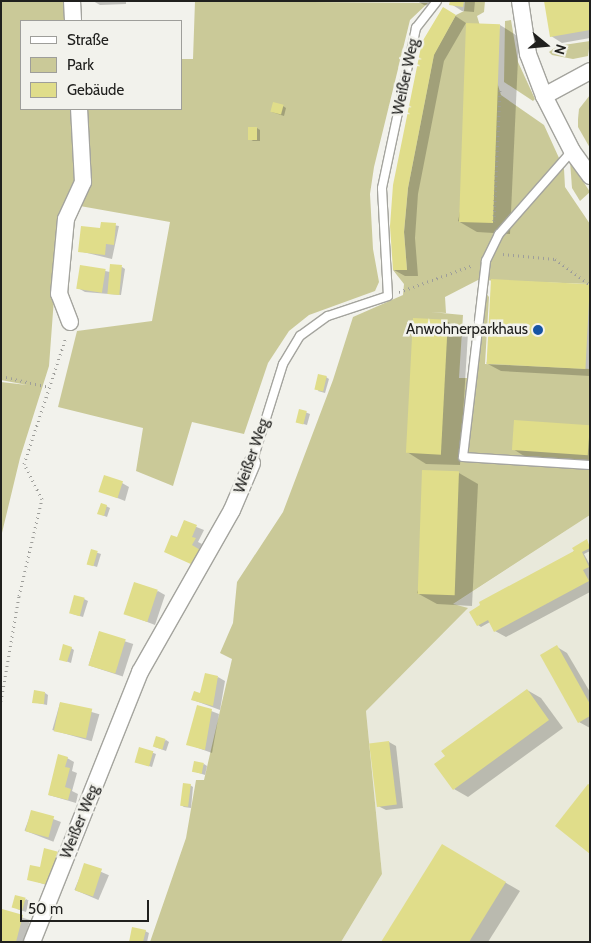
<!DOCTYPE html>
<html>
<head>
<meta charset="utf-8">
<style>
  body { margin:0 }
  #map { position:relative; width:591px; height:943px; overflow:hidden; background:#f2f2ec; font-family:Cabin,sans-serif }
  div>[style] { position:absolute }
  .built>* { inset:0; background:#e9e9db }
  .green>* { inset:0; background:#cac998 }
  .shadow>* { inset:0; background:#0003; transform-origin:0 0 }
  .building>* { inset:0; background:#e0dd8a; transform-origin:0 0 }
  .path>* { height:3px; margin-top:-1.5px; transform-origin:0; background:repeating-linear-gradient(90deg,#9e9e9a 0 1px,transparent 0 5px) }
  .roads { filter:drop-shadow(1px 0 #a4a49e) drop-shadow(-1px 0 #a4a49e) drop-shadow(0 1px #a4a49e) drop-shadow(0 -1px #a4a49e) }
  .lane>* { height:8px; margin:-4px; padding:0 4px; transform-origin:4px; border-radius:4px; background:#fff }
  .street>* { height:16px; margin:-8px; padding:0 8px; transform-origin:8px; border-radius:8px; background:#fff }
  .dots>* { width:14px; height:14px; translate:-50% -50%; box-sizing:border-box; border:2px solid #f2f2ec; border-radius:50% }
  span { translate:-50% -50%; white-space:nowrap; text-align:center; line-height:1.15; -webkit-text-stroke:5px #f2f2ec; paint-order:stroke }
  .street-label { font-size:15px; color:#20201e }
  .poi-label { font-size:15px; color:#20201e }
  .right { translate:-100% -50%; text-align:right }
  .frame { position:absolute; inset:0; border:2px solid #20201e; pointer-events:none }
  .legend { position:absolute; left:20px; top:20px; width:162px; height:90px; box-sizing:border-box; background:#f2f2ec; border:1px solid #9e9e9a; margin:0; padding:6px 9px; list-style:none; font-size:15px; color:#20201e }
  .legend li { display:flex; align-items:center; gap:10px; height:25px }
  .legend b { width:25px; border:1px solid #9e9e9a }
  .north { position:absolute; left:521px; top:20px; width:50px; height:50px; -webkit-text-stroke:4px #f2f2ec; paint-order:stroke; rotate:107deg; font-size:14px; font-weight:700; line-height:20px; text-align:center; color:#20201e }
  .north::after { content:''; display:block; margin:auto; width:18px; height:22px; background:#20201e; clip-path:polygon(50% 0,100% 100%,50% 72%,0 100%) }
  .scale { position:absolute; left:20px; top:900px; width:129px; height:22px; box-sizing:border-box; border:2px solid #20201e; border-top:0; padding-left:6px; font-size:15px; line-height:18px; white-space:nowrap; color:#20201e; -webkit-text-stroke:4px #f2f2ec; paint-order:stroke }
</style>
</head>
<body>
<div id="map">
  <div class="built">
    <div style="clip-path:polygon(590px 515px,590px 942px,341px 942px,382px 874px,366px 711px,452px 605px)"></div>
  </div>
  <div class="green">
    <div style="clip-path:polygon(1px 1px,67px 1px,68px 21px,21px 21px,21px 109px,74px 109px,79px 171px,60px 217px,49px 366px,20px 458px,1px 537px,1px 382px,27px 385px,1px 380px)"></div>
    <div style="clip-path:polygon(195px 1px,428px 3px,410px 20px,374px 167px,370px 194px,373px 249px,379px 282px,375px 291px,309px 315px,289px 331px,268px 363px,244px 434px,192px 422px,173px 486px,136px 471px,143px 428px,58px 407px,77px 331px,152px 321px,170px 222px,80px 206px,84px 109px,181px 109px,181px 59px,193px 59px)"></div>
    <div style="clip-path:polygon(465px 1px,485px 1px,484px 12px,477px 16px,501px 95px,544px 125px,564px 169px,565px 187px,590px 224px,590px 284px,478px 280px,445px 297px,446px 313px,431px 312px,463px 315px,459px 378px,474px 378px,485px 292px,489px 297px,485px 364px,590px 369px,590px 515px,453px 604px,468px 608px,366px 711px,382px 874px,341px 942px,150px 942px,186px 838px,196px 780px,204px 780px,232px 659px,220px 653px,233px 623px,237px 582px,283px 512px,333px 380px,353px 317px,403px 295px,404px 284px,393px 270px,407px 270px,404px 232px,408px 188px,434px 54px,456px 15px,464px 11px)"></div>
    <div style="clip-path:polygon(511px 20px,518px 62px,535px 99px,533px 101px,504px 82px,505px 21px)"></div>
    <div style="clip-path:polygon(590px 41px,588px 56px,573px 59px,552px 55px,549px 52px,557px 46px)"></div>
    <div style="clip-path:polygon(590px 95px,590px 148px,578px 127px,578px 119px,579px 109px)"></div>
    <div style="clip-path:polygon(570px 161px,590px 192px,580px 201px,572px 188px)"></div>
  </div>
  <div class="shadow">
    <div style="clip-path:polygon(93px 1px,126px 1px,126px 4px,100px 5px)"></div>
    <div style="clip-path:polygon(417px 1px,436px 1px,436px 7px,424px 5px)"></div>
    <div style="clip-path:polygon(451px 1px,475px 1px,474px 12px,462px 11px,451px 4px)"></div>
    <div style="clip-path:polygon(590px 1px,590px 38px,562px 43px,551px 36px)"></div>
    <div style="clip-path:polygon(454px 15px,466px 23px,444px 61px,418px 194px,415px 238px,418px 276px,405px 276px,394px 270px,423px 43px)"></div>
    <div style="clip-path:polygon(500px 25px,519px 37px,510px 234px,477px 232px,458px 221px)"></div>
    <div style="clip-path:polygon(283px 106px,286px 108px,284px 116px,272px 112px)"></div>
    <div style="clip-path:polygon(257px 128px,260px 130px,260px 141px,253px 141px,250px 139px,250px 129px)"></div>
    <div style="clip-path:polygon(102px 223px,119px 226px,112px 259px,79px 251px,101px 230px)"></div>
    <div style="clip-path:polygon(81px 266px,110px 272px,122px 267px,125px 269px,121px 295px,85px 292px,78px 288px)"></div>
    <div style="clip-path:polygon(590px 286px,590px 376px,501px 371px,486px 363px)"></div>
    <div style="clip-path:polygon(414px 320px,448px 322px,468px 333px,460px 465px,426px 464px,407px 452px)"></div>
    <div style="clip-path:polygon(326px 377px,329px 379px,325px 393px,318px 391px)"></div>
    <div style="clip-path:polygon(300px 410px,310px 414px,307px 425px,300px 423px)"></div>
    <div style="clip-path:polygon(590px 426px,590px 465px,532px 461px,513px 449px)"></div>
    <div style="clip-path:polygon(459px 473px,478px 484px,472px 606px,437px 604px,417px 593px)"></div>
    <div style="clip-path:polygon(122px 483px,129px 487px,125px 501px,100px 491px)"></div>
    <div style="clip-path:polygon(106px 506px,110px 508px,107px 517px,102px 515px)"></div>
    <div style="clip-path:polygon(184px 522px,204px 530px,198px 542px,202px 544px,199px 550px,178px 539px)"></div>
    <div style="clip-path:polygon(587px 541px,590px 551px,584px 554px,590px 565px,590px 592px,506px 637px,495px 631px,490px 622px,481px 627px,478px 625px)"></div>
    <div style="clip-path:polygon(92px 551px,101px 554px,97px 567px,91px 565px)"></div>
    <div style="clip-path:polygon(158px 591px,165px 595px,155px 625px,124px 613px)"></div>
    <div style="clip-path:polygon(84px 599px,88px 601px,83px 617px,73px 614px)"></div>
    <div style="left:99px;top:633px;width:36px;height:34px;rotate:18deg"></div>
    <div style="clip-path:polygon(557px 647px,567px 653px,590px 692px,590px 728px,579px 722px)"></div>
    <div style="clip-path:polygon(71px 648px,74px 650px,71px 663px,60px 659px)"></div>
    <div style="clip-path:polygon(218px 677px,225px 681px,220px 710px,193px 700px)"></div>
    <div style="clip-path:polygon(527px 690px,541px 698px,563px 728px,468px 797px,454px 789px)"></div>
    <div style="clip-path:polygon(45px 693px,48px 695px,47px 705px,33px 702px)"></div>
    <div style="left:60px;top:703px;width:41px;height:28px;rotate:16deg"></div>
    <div style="clip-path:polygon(198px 706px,219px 714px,212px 753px,187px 744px)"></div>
    <div style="clip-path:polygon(166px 740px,169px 742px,166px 751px,155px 747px)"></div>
    <div style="clip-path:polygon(389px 742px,396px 746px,403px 808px,386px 810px,378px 806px)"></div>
    <div style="clip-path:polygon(140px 748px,156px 754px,152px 767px,139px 763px)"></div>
    <div style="clip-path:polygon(67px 758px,74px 762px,72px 771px,77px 773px,72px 791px,78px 794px,76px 803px,49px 795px)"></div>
    <div style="clip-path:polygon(204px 764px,207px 766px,205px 775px,193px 771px)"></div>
    <div style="clip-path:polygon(190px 785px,193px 787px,191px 808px,184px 807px,181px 805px)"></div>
    <div style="left:32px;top:811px;width:31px;height:21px;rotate:21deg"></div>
    <div style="clip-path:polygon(442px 846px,520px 891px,488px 942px,383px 942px)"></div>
    <div style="clip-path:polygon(45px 850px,59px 853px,55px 888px,29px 879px,47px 870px)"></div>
    <div style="left:85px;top:865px;width:26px;height:27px;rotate:23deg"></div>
    <div style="clip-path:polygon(26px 899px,29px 901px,26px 912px,17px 909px)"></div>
    <div style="clip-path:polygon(2px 911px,30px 920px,24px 942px,1px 942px)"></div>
    <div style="clip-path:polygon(145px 931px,149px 933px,147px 942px,131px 942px)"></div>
  </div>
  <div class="building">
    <div style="clip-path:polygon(450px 1px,464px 1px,463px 7px,449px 5px)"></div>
    <div style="clip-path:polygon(544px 1px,590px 1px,590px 30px,550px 37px)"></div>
    <div style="clip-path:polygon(443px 7px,456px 15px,434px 55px,408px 188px,404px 232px,407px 270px,393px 270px,390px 226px,393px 185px,422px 42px)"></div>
    <div style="left:466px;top:23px;width:34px;height:199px;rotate:2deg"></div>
    <div style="left:273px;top:102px;width:11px;height:10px;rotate:15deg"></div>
    <div style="left:248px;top:127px;width:9px;height:13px"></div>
    <div style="clip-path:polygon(101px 222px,116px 223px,114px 245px,106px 244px,105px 255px,78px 252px,81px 226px,100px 228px)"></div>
    <div style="left:110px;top:264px;width:12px;height:30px;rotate:5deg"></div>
    <div style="left:80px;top:265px;width:26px;height:24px;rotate:9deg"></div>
    <div style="left:491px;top:279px;width:99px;height:85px;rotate:3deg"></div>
    <div style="left:413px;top:318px;width:35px;height:135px;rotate:3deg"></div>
    <div style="left:318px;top:374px;width:9px;height:16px;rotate:13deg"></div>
    <div style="left:299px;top:409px;width:8px;height:14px;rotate:14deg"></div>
    <div style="left:514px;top:420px;width:76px;height:30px;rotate:4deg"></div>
    <div style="left:422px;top:470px;width:37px;height:124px;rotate:2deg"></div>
    <div style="left:104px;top:475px;width:20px;height:18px;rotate:18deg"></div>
    <div style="clip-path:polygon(101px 503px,107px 505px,104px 516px,97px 514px)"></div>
    <div style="clip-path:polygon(184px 520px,197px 525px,192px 537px,196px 538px,192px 545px,202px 551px,193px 565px,164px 552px,171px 535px,177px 537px)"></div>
    <div style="clip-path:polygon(587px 539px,590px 548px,582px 552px,589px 567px,583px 570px,589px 581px,494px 632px,488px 620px,477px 626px,469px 612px,480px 605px,479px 602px,574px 551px,572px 548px)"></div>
    <div style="left:91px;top:549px;width:7px;height:16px;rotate:16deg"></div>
    <div style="left:134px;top:582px;width:25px;height:34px;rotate:18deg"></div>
    <div style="left:74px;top:595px;width:11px;height:19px;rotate:15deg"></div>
    <div style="left:99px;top:631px;width:28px;height:36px;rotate:17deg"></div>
    <div style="clip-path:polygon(63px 644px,72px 647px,67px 662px,59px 660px)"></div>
    <div style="clip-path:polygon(557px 645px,590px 704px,590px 716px,578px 723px,540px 655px)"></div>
    <div style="clip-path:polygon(205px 673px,218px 676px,213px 706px,191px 700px,194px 691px,200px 693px)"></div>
    <div style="clip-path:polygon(527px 689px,549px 720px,453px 790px,434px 764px,445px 756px,441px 751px)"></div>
    <div style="clip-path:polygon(34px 690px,45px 692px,44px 704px,32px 703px)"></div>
    <div style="left:60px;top:702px;width:33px;height:30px;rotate:12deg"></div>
    <div style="clip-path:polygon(197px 705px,212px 709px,205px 750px,186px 745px)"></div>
    <div style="left:156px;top:736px;width:10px;height:11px;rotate:17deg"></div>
    <div style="left:389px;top:741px;width:64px;height:20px;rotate:83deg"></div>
    <div style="left:139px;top:747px;width:15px;height:16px;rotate:16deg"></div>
    <div style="clip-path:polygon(58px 754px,68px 757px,65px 767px,70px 768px,65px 787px,71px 789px,68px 800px,48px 795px)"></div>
    <div style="left:194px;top:761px;width:10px;height:11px;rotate:11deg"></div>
    <div style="left:183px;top:783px;width:8px;height:23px;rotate:7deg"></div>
    <div style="clip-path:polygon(588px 784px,590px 785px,590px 854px,555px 826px)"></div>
    <div style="left:31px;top:810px;width:24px;height:22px;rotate:15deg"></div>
    <div style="clip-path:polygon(442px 844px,506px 882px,469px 942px,381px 942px)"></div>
    <div style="clip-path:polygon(44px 848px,59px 852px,48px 885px,27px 880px,30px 865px,40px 867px)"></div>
    <div style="left:84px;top:863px;width:19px;height:29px;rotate:18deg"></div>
    <div style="left:15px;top:895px;width:11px;height:13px;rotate:15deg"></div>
    <div style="clip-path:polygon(2px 909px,23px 915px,16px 942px,1px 942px)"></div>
    <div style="clip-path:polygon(132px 927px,146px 930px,143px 942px,129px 942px)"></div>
  </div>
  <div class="path">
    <div style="left:494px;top:221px;width:134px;rotate:-87.4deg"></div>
    <div style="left:503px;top:254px;width:52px;rotate:5.5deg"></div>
    <div style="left:555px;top:259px;width:42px;rotate:36.3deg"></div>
    <div style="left:399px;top:292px;width:79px;rotate:-20deg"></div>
    <div style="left:1px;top:376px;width:49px;rotate:12.9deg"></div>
    <div style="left:1px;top:701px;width:107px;rotate:-80.3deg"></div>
    <div style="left:19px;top:596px;width:100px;rotate:-76.7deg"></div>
    <div style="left:42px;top:499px;width:39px;rotate:-117deg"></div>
    <div style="left:24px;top:464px;width:134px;rotate:-71.7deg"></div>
  </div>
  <div class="roads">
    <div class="lane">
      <div style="left:572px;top:151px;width:111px;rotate:131.3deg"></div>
      <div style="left:499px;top:234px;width:30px;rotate:116deg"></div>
      <div style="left:486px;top:261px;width:197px;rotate:96.7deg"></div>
      <div style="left:463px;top:457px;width:127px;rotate:3.6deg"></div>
      <div style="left:252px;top:463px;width:104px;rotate:-72.6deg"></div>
      <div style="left:283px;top:364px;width:33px;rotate:-59deg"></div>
      <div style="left:300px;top:336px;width:34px;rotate:-36deg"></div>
      <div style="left:328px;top:316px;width:63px;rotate:-18.4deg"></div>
      <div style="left:388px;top:296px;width:108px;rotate:-93.2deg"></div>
      <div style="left:382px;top:188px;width:164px;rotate:-78deg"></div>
      <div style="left:416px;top:28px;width:34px;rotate:-52deg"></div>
    </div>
    <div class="street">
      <div style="left:72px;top:1px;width:20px;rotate:87deg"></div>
      <div style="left:520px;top:1px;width:54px;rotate:81.4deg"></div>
      <div style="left:528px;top:54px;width:45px;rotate:69.1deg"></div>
      <div style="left:544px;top:96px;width:62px;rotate:63deg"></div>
      <div style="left:572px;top:151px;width:31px;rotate:54deg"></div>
      <div style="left:544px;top:96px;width:52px;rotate:-28.5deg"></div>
      <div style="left:70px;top:322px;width:30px;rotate:-111deg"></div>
      <div style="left:59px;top:294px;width:75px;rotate:-84.7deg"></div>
      <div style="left:66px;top:219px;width:41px;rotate:-65.3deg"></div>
      <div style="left:83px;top:182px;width:73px;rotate:-93.1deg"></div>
      <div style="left:32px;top:942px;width:291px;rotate:-68.2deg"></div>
      <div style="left:140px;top:672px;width:186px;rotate:-60.4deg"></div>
      <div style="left:232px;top:510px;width:51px;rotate:-66.9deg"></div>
    </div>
  </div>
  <div class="dots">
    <div style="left:538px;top:330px;background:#1554a4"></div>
  </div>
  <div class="street-label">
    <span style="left:406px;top:77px;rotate:-78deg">Weißer Weg</span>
    <span style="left:252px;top:456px;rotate:-71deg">Weißer Weg</span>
    <span style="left:80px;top:822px;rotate:-68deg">Weißer Weg</span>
  </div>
  <div class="poi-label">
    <span class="right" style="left:528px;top:330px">Anwohnerparkhaus</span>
  </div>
  <div class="frame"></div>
  <ul class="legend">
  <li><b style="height:6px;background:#fff"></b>Straße</li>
  <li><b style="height:14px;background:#cac998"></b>Park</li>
  <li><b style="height:14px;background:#e0dd8a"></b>Gebäude</li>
  </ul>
  <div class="north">N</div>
  <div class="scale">50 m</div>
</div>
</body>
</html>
